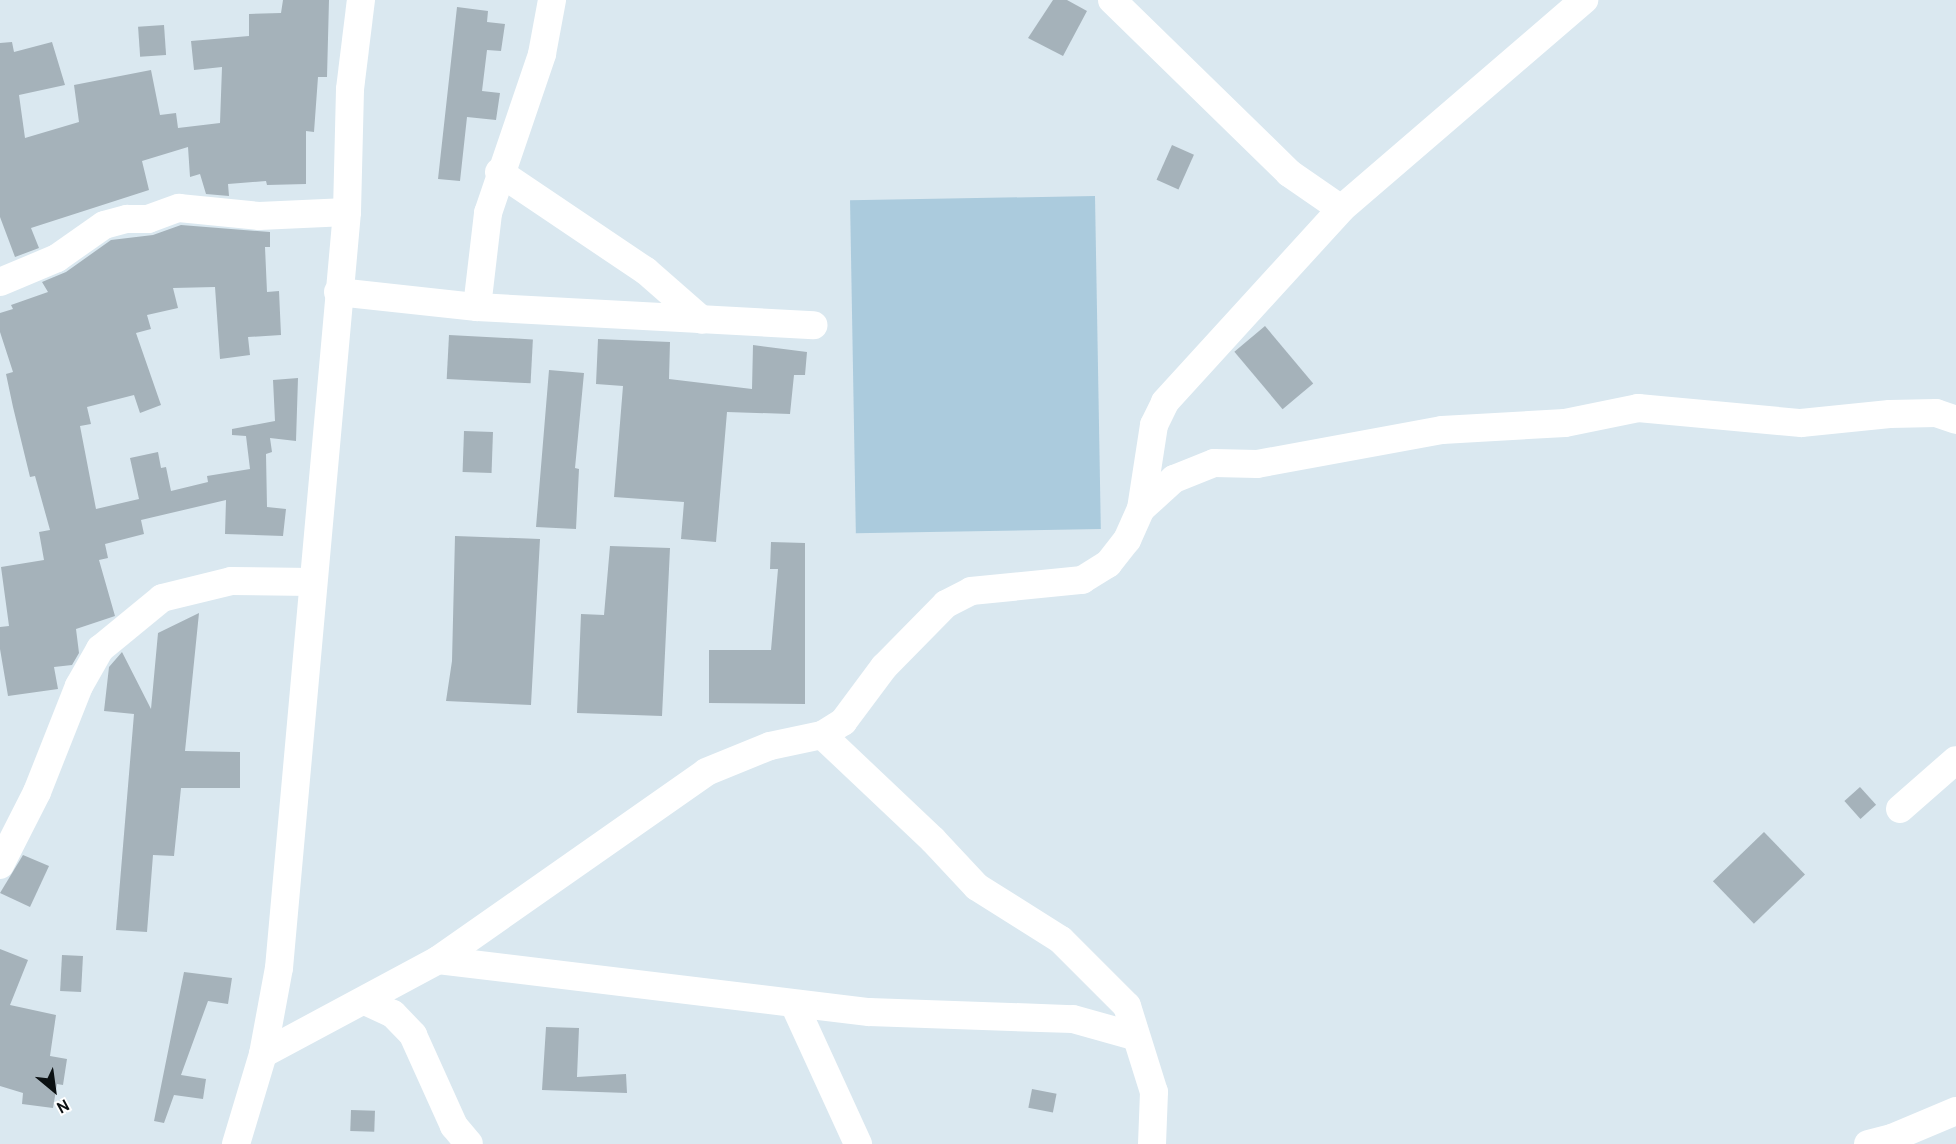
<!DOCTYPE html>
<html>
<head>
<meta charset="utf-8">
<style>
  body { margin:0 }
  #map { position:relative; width:1956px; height:1144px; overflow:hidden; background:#dae8f0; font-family:Cabin,sans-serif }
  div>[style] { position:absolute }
  .green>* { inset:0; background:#abcbdd; transform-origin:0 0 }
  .building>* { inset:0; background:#a5b2ba; transform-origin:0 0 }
  .minor>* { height:28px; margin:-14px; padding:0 14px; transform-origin:14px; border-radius:14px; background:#fff }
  span { translate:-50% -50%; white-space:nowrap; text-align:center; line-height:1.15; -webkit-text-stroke:4.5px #fff; paint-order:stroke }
  .north { position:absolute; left:24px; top:1060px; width:60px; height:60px; -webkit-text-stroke:4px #fff; paint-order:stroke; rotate:151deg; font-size:16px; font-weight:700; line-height:24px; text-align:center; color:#0b1012 }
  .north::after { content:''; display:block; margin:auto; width:21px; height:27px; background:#0b1012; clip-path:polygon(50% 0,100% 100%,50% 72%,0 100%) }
</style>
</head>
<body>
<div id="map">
  <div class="green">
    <div style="left:1095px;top:196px;width:333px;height:245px;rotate:89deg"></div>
  </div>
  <div class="building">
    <div style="clip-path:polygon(283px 0,329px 0,327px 77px,318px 77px,314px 132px,306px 131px,306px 184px,267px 185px,266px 181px,228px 184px,229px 196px,206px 194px,200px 174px,190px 177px,188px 147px,142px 161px,149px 190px,31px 228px,39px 248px,15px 257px,0 217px,0 43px,12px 42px,14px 52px,52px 42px,65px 85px,19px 95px,25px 138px,79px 122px,74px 85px,151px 70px,160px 115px,176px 113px,178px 128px,220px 123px,222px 67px,194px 70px,191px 41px,249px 36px,249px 14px,281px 13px)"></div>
    <div style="clip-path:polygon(1053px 0,1067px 0,1087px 11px,1063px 56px,1028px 38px)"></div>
    <div style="clip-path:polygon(457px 7px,488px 11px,487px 22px,505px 24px,501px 51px,487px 50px,482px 91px,500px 93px,496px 120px,467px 117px,460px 181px,438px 179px)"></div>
    <div style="left:164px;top:25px;width:30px;height:26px;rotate:86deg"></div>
    <div style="left:1172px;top:145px;width:24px;height:38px;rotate:24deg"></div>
    <div style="clip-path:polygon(181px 225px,270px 232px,270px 247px,265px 247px,267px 292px,279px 291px,281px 335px,248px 337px,250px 355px,220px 359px,215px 287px,173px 288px,178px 308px,147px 315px,151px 329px,136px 333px,161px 405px,140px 413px,134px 395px,87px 407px,91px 424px,80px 426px,96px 509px,139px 499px,130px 458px,158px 452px,161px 468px,166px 467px,171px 491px,208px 482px,207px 476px,250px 469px,246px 436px,232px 435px,232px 429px,275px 421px,273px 380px,298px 378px,296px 441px,270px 438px,272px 452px,266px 454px,267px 507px,286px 509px,283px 536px,225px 534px,226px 500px,141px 520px,144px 534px,105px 544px,108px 558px,99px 560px,115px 616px,76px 629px,79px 653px,72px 665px,54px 667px,58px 689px,8px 696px,0 649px,0 627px,9px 626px,1px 567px,44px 560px,39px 532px,50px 530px,35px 476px,30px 477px,13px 407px,6px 374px,13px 372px,0 332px,0 313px,13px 309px,11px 305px,48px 292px,42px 282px,66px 272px,111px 240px,153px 235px)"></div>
    <div style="left:1265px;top:326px;width:75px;height:40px;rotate:50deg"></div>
    <div style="left:449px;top:335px;width:84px;height:44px;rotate:3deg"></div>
    <div style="clip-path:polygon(598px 339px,670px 342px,669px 379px,752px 389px,753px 345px,807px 352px,805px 375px,794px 375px,790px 414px,727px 412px,716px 542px,681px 539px,684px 502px,614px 497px,623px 386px,596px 384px)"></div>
    <div style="clip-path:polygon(549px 370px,584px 373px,575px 468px,579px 469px,576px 529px,536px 527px)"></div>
    <div style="left:464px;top:431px;width:29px;height:41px;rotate:2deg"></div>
    <div style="clip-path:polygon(455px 536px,540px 539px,531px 705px,446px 701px,452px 661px)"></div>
    <div style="clip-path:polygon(771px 542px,805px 543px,805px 704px,709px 703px,709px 650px,771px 650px,778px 569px,770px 569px)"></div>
    <div style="clip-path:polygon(610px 546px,670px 548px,662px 716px,577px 713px,581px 614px,604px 615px)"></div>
    <div style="clip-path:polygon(199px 613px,185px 751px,240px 752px,240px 788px,181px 788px,174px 856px,153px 855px,147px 932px,116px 930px,134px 714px,104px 711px,109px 667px,122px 652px,151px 709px,158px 633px)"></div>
    <div style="left:1860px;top:787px;width:24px;height:21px;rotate:48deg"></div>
    <div style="left:1764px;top:832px;width:59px;height:71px;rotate:46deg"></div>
    <div style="clip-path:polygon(23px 855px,49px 866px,30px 907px,0 893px)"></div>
    <div style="clip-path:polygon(0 949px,28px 960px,10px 1005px,56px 1015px,50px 1056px,67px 1059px,63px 1085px,57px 1084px,53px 1108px,22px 1104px,23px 1093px,0 1086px)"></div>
    <div style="left:62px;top:955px;width:21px;height:36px;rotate:3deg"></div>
    <div style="clip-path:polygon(184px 972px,232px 978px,228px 1004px,208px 1001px,181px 1075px,206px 1079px,203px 1099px,174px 1095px,164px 1123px,154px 1121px)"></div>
    <div style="clip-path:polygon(546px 1027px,579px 1028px,577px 1077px,626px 1074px,627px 1093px,542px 1090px)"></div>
    <div style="left:1032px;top:1089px;width:25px;height:19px;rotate:11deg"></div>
    <div style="left:351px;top:1110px;width:24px;height:21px;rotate:2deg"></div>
  </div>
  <div class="minor">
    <div style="left:1112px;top:0;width:248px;rotate:44.3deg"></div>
    <div style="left:1289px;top:173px;width:63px;rotate:34.7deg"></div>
    <div style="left:499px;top:172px;width:177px;rotate:34deg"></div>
    <div style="left:646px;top:271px;width:74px;rotate:41.2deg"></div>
    <div style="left:0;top:282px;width:62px;rotate:-22.8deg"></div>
    <div style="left:57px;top:258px;width:57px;rotate:-35.1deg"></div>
    <div style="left:104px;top:225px;width:24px;rotate:-15deg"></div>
    <div style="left:127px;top:219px;width:21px"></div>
    <div style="left:148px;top:219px;width:33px;rotate:-20deg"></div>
    <div style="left:179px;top:208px;width:80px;rotate:5.7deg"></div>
    <div style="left:259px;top:216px;width:88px;rotate:-2.6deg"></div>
    <div style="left:338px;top:292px;width:140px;rotate:6.2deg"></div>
    <div style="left:477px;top:307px;width:95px;rotate:-83.3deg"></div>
    <div style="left:488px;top:213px;width:168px;rotate:-71.2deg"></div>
    <div style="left:542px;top:54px;width:55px;rotate:-79.5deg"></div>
    <div style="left:477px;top:307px;width:337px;rotate:3.1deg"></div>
    <div style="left:1141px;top:509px;width:45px;rotate:-42.3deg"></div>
    <div style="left:1174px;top:479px;width:43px;rotate:-21.8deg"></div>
    <div style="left:1214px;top:463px;width:43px;rotate:1.3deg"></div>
    <div style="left:1257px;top:464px;width:188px;rotate:-10.4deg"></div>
    <div style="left:1442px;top:430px;width:123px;rotate:-3.3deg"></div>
    <div style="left:1565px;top:423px;width:75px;rotate:-11.6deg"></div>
    <div style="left:1638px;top:408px;width:164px;rotate:5.3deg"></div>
    <div style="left:1801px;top:423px;width:89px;rotate:-5.8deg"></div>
    <div style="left:1890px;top:414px;width:46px;rotate:-1.2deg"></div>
    <div style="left:1936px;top:413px;width:21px;rotate:19deg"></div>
    <div style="left:822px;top:735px;width:153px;rotate:43.4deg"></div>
    <div style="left:933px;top:840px;width:64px;rotate:46.9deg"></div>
    <div style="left:977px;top:887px;width:99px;rotate:32.2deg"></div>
    <div style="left:1061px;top:940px;width:93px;rotate:45deg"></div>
    <div style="left:1127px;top:1006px;width:90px;rotate:72.6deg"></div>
    <div style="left:1154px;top:1092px;width:52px;rotate:92.2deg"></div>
    <div style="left:1900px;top:809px;width:74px;rotate:-41.2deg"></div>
    <div style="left:0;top:865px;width:82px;rotate:-63.1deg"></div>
    <div style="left:37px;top:792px;width:114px;rotate:-68.4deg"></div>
    <div style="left:79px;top:686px;width:43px;rotate:-60.4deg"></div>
    <div style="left:100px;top:649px;width:80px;rotate:-39.4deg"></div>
    <div style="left:162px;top:598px;width:71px;rotate:-13.8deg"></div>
    <div style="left:231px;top:581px;width:81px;rotate:0.7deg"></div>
    <div style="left:438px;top:960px;width:434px;rotate:6.9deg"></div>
    <div style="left:869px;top:1012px;width:204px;rotate:2deg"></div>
    <div style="left:1073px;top:1019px;width:63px;rotate:15.6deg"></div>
    <div style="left:365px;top:1001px;width:31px;rotate:25deg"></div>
    <div style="left:393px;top:1014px;width:29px;rotate:46deg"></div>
    <div style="left:413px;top:1035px;width:100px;rotate:65.7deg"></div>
    <div style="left:454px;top:1126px;width:23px;rotate:50deg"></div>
    <div style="left:794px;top:1004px;width:154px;rotate:65.4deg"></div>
    <div style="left:263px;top:1054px;width:199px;rotate:-28.2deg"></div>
    <div style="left:438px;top:960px;width:327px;rotate:-35deg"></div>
    <div style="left:706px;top:772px;width:69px;rotate:-22.1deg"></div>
    <div style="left:770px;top:746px;width:53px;rotate:-11.9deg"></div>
    <div style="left:822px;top:735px;width:25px;rotate:-32deg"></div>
    <div style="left:843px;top:722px;width:69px;rotate:-53.3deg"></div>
    <div style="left:884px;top:667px;width:88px;rotate:-45.5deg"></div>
    <div style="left:946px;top:604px;width:28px;rotate:-27deg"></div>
    <div style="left:971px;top:591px;width:112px;rotate:-5.7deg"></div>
    <div style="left:1082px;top:580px;width:31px;rotate:-32deg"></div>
    <div style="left:1108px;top:564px;width:31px;rotate:-52deg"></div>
    <div style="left:1127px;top:540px;width:34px;rotate:-66deg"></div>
    <div style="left:1141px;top:509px;width:85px;rotate:-81.2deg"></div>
    <div style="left:1154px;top:425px;width:25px;rotate:-64deg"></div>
    <div style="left:1165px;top:402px;width:261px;rotate:-47.6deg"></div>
    <div style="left:1341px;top:209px;width:321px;rotate:-40.7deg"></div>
    <div style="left:236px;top:1144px;width:94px;rotate:-73.3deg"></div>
    <div style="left:263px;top:1054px;width:87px;rotate:-79.5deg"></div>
    <div style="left:279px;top:968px;width:759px;rotate:-84.86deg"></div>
    <div style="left:347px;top:212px;width:123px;rotate:-88.6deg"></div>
    <div style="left:350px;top:89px;width:90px;rotate:-83deg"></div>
    <div style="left:1868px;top:1144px;width:25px;rotate:-14deg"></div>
    <div style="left:1892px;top:1138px;width:69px;rotate:-22.9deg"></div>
  </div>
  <div class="north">N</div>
</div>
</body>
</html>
